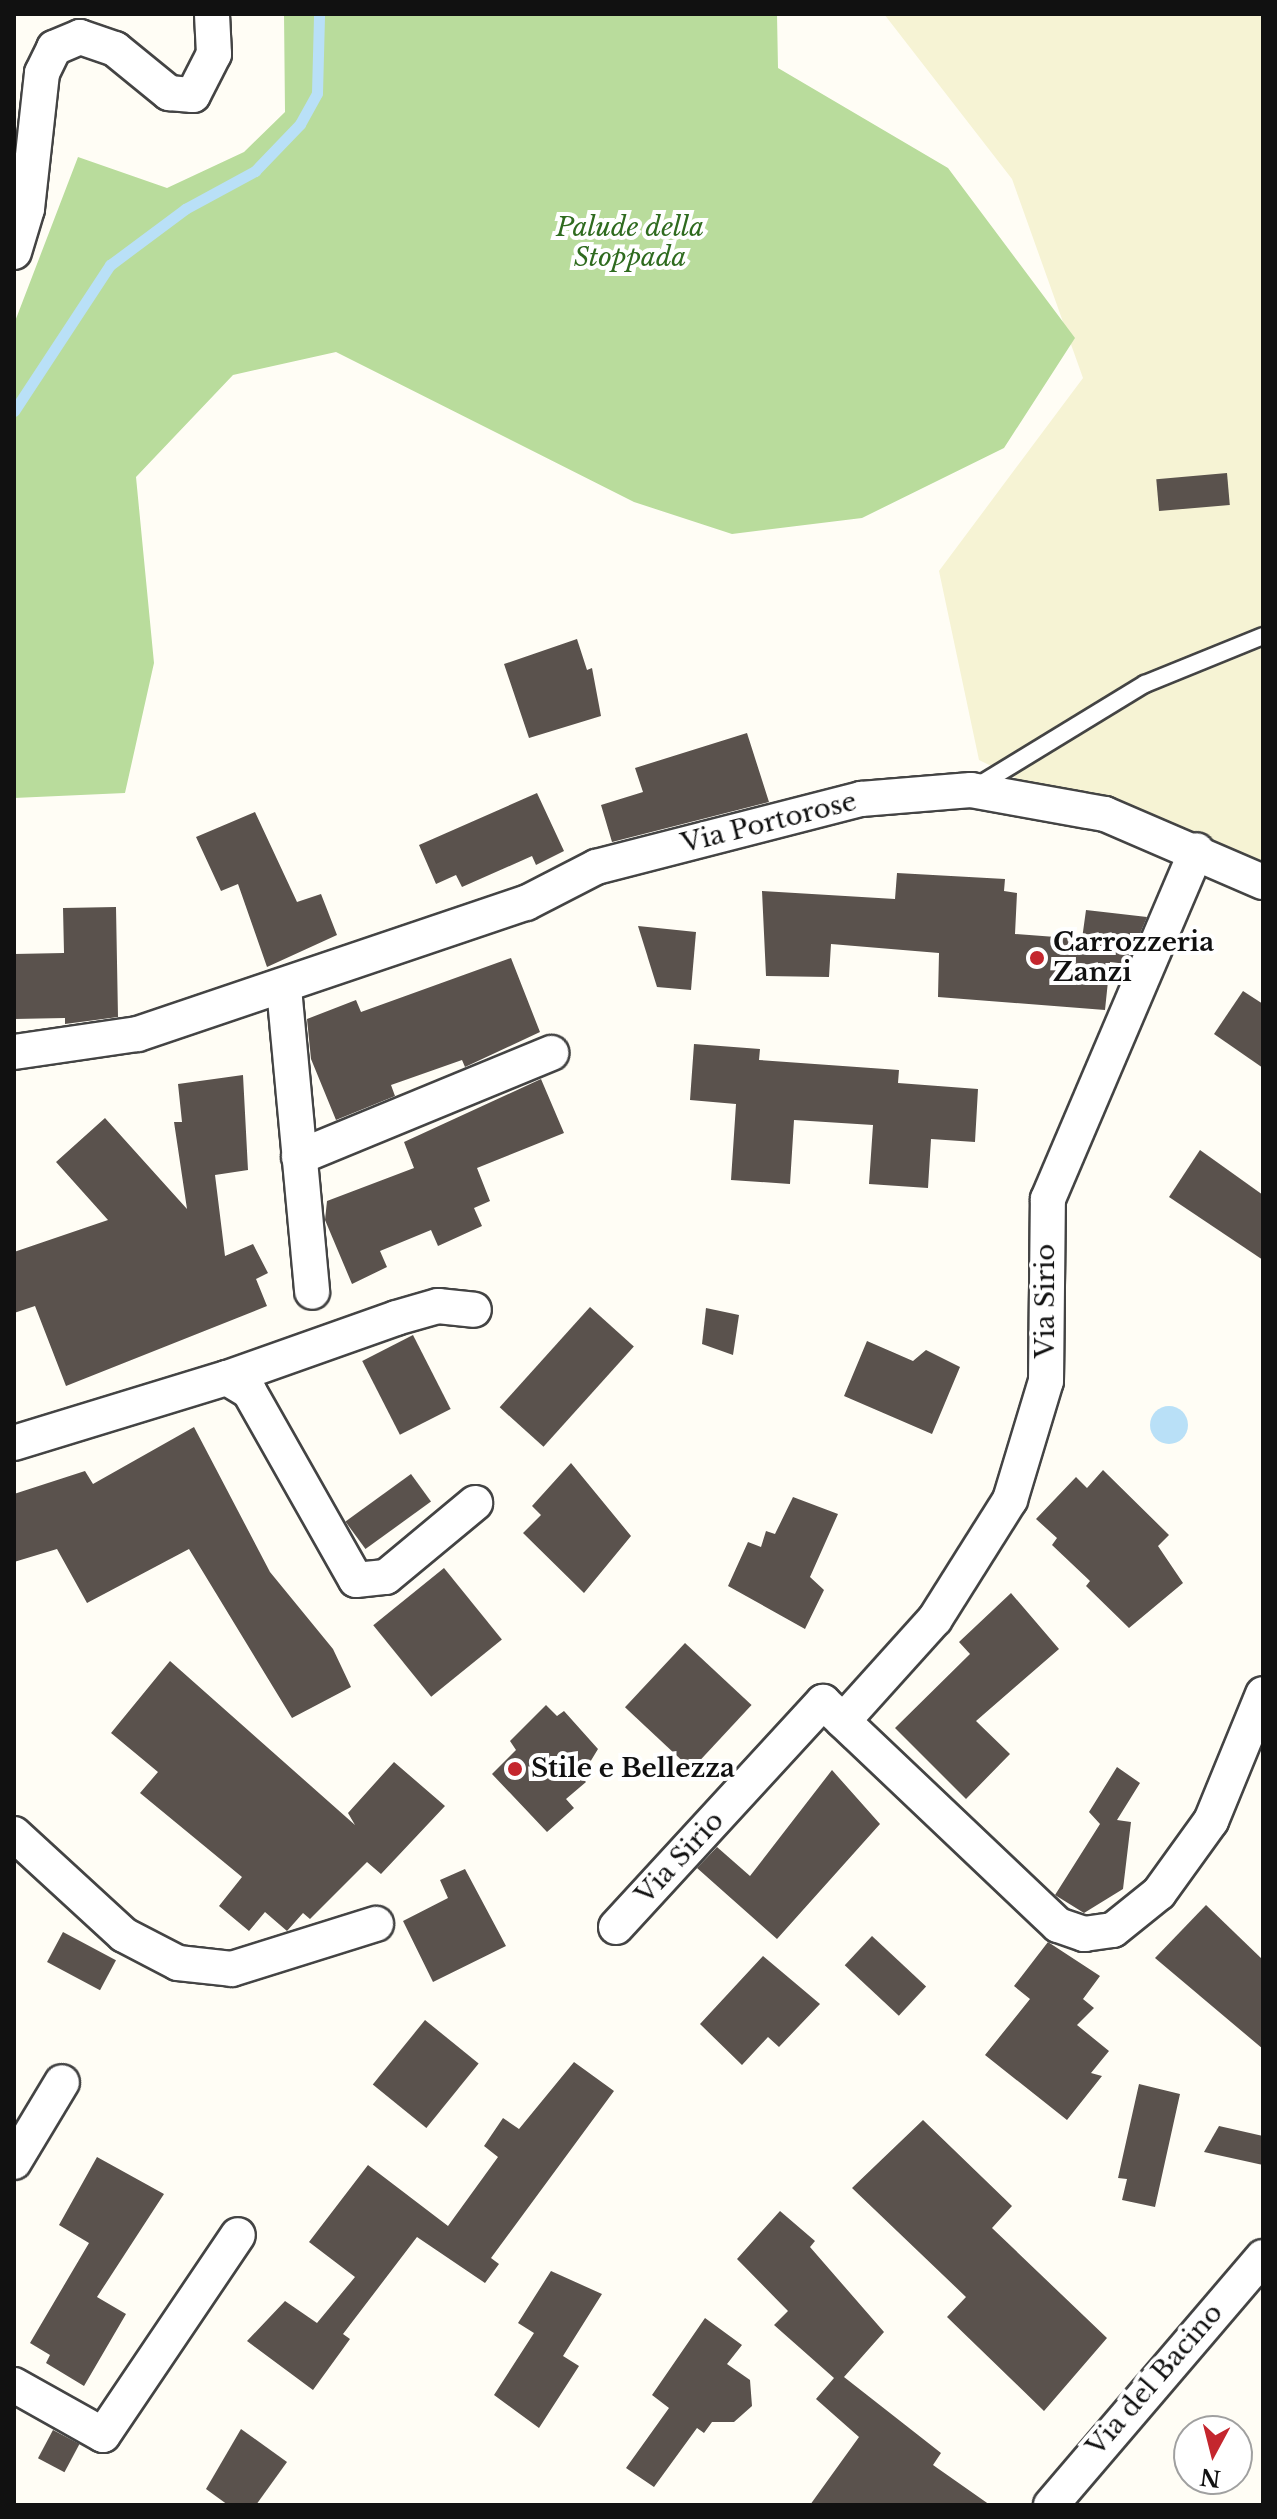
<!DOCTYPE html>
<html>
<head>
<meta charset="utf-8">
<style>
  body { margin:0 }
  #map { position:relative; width:1277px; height:2519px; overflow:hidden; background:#fffdf5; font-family:"Libre Baskerville",serif }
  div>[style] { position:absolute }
  .farmland>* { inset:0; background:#f6f3d4 }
  .forest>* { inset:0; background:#b9dc9c }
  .water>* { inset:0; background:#b9e0f7 }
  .round { border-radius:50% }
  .stream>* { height:11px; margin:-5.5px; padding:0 5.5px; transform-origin:5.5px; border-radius:5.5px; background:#b9e0f7 }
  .building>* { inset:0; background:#5a524d; transform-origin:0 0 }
  .roads { filter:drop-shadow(2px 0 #444) drop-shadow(-2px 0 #444) drop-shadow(0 2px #444) drop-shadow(0 -2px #444) }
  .service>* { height:16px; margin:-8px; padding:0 8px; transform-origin:8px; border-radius:8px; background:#fff }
  .minor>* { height:34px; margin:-17px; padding:0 17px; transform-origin:17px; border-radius:17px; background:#fff }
  .dots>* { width:22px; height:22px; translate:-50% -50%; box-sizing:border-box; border:4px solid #fff; border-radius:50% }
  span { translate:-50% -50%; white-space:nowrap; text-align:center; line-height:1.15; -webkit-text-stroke:8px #fff; paint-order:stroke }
  .park-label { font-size:26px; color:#2f6b1f; font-style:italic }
  .street-label { font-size:26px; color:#111 }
  .poi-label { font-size:26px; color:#111; font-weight:700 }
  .left { translate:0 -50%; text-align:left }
  .frame { position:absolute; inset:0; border:16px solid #111; pointer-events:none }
  .north { position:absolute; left:1173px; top:2415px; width:80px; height:80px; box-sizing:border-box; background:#fff; border:2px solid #a0a0a0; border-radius:50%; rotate:187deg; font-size:22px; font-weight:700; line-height:32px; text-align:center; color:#111 }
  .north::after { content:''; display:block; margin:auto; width:28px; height:36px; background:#c4262e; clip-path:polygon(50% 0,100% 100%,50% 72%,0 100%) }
</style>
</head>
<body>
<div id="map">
  <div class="farmland">
    <div style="clip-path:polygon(884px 14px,1263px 14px,1263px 899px,979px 760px,939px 571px,1083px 378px,1012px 179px)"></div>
  </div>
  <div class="forest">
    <div style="clip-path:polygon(284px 14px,777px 14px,778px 68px,948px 168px,1075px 338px,1004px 448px,862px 518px,732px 534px,634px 502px,336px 352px,233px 375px,136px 477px,154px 663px,125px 793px,14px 798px,14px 324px,78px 157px,167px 188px,244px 152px,285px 112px)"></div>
  </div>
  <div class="water">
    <div class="round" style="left:1150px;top:1406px;width:38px;height:38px"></div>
  </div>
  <div class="stream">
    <div style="left:14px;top:411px;width:175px;rotate:-56.7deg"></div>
    <div style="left:110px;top:265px;width:94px;rotate:-36.7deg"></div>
    <div style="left:185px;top:209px;width:80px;rotate:-28.5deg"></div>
    <div style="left:255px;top:171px;width:65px;rotate:-46.2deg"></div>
    <div style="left:300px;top:124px;width:35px;rotate:-61deg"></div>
    <div style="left:317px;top:93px;width:79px;rotate:-88.5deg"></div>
  </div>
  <div class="building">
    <div style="left:1227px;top:473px;width:32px;height:71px;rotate:85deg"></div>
    <div style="clip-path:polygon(577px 639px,587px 670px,592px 668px,601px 716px,529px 738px,504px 664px)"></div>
    <div style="clip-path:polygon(747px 733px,769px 802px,612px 842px,601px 805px,643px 792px,635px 768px)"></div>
    <div style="clip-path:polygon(537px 793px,564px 851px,536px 865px,532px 856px,462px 887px,456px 875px,436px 884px,419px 845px)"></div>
    <div style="clip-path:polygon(255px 812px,297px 902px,321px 894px,337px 935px,267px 967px,238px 884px,221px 891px,196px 837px)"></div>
    <div style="clip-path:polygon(897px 873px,1005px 879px,1004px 891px,1017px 893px,1015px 934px,1082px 939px,1086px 910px,1147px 917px,1127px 964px,1110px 962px,1105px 1010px,938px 997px,939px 953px,831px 944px,829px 977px,766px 976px,762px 891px,895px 899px)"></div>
    <div style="clip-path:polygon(116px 907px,118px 1017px,65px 1024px,65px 1018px,14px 1019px,14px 954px,64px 953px,63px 908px)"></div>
    <div style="clip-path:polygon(638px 926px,696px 932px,691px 990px,657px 987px)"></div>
    <div style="clip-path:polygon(511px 958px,540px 1032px,465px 1067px,462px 1060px,391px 1085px,395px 1096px,336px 1120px,311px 1059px,307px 1019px,356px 1000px,361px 1012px)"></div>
    <div style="clip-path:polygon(1243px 991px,1263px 1004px,1263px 1068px,1214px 1034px)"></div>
    <div style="clip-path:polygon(694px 1044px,760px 1049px,759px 1060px,899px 1070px,898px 1083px,978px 1089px,975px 1142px,931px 1139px,928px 1188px,869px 1184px,873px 1125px,794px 1120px,790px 1184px,731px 1180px,736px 1104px,690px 1100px)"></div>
    <div style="clip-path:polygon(243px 1075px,248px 1170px,215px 1175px,225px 1256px,253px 1244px,268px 1273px,256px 1279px,267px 1306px,66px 1386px,35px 1306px,14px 1313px,14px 1252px,108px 1220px,56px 1162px,105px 1118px,187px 1209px,174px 1122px,182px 1122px,178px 1084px)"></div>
    <div style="clip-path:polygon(541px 1079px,564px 1133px,477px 1168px,490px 1201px,474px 1208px,482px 1226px,438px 1246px,431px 1230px,380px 1251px,387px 1267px,352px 1284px,325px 1220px,327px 1201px,414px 1168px,404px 1142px)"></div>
    <div style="clip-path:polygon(1200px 1150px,1263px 1195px,1263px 1260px,1169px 1197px)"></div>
    <div style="left:590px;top:1307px;width:59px;height:135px;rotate:42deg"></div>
    <div style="clip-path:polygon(706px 1308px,739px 1315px,733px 1355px,702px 1344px)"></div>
    <div style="left:413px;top:1335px;width:83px;height:57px;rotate:63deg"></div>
    <div style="clip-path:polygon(867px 1341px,913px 1361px,926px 1350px,960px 1367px,932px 1434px,844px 1396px)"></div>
    <div style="clip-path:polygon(194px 1427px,270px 1572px,333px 1649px,351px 1687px,292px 1718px,189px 1549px,87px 1603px,57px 1549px,14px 1562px,14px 1494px,85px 1471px,93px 1484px)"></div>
    <div style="clip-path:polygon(571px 1463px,631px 1536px,584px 1593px,523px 1533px,541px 1515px,532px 1506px)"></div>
    <div style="clip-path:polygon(1103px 1470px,1169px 1535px,1158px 1546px,1183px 1583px,1129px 1628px,1086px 1586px,1090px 1581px,1052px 1545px,1057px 1538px,1036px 1519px,1076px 1477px,1087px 1488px)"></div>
    <div style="left:411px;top:1474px;width:34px;height:81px;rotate:54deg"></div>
    <div style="clip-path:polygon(793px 1497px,838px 1514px,810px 1577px,824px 1590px,805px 1629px,728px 1586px,748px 1542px,761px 1547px,766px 1531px,775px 1534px)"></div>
    <div style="left:444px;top:1568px;width:92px;height:91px;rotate:51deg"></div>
    <div style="clip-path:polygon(1011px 1593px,1059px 1649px,976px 1721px,1010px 1754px,966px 1799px,895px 1728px,970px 1654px,959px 1642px)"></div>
    <div style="left:685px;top:1643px;width:91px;height:88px;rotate:43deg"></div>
    <div style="clip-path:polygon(170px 1661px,355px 1825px,348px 1813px,394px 1762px,445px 1806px,381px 1874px,367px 1862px,310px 1919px,303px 1913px,287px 1931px,265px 1912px,249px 1931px,219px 1906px,242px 1877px,140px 1793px,158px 1772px,111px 1733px)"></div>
    <div style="clip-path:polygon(546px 1705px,557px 1716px,564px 1711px,598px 1749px,581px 1777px,586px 1782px,566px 1799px,574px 1808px,547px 1832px,492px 1774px,516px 1750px,510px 1741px)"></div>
    <div style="clip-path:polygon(1117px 1767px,1140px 1783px,1117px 1820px,1131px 1822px,1123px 1889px,1084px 1913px,1055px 1895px,1100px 1824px,1089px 1812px)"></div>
    <div style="clip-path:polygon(832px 1770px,880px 1824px,777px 1939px,697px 1868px,717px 1847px,750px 1876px)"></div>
    <div style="clip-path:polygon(465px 1869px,506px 1946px,433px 1982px,403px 1921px,448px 1898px,440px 1880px)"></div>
    <div style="clip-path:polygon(1206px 1905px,1263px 1960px,1263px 2049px,1155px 1958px)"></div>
    <div style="left:63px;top:1932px;width:60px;height:34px;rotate:28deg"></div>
    <div style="left:872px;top:1936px;width:74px;height:40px;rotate:43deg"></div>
    <div style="clip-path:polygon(1048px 1942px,1100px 1976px,1083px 1999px,1094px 2008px,1077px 2025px,1109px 2051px,1091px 2073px,1102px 2076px,1067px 2120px,985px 2055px,1030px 1999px,1014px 1986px)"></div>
    <div style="clip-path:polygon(763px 1956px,820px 2004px,779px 2047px,768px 2037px,742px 2065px,700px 2024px)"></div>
    <div style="left:425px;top:2020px;width:69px;height:83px;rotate:39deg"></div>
    <div style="clip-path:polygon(574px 2062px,614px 2091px,491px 2258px,499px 2264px,485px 2283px,417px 2237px,343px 2334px,350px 2339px,313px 2390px,247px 2341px,285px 2301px,317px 2323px,355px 2277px,309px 2242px,368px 2165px,448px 2226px,498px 2157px,484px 2146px,503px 2118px,519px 2129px)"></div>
    <div style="clip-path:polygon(1139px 2084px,1180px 2094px,1155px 2207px,1122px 2200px,1127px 2179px,1118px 2178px)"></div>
    <div style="clip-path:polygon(923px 2120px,1012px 2206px,992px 2228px,1107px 2338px,1044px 2411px,947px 2317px,966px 2297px,852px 2188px)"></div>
    <div style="clip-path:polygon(1219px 2126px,1263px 2136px,1263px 2165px,1204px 2152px)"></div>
    <div style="clip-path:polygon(97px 2157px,164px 2194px,97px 2297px,126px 2314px,84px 2386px,46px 2363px,50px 2355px,30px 2343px,89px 2243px,59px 2225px)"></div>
    <div style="clip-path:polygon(780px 2211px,815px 2241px,810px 2247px,884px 2332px,844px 2377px,941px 2453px,933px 2465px,990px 2505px,810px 2505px,859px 2437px,816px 2399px,834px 2378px,774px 2325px,788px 2311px,737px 2259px)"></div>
    <div style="clip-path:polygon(551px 2271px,602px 2294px,563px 2356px,579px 2366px,539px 2428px,494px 2395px,534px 2333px,518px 2323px)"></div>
    <div style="clip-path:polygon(705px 2318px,742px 2345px,727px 2364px,750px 2380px,752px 2406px,734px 2422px,712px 2422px,704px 2433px,697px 2428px,654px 2487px,626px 2468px,669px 2408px,652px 2395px)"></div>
    <div style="clip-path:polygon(241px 2429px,287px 2462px,256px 2505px,228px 2505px,206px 2489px)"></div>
    <div style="left:53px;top:2430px;width:30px;height:32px;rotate:28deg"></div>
  </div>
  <div class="roads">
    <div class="service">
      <div style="left:976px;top:787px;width:198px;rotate:-31.4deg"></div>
      <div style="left:1145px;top:684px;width:127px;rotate:-22.1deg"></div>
    </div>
    <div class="minor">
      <div style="left:14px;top:252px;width:45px;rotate:-73.2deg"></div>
      <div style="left:27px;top:209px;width:137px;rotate:-83.7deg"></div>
      <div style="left:42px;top:73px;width:28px;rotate:-64deg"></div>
      <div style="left:54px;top:48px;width:28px;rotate:-23deg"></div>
      <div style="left:80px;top:37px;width:37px;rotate:19deg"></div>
      <div style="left:115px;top:49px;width:70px;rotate:39.2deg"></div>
      <div style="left:169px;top:93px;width:24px;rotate:5deg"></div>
      <div style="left:193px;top:95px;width:46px;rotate:-62.9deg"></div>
      <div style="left:214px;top:54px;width:40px;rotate:-92.9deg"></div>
      <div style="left:284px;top:988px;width:305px;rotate:84.7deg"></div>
      <div style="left:14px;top:1052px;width:125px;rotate:-8.3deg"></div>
      <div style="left:138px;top:1034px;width:410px;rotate:-18.7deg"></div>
      <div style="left:526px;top:903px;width:79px;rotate:-27.2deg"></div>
      <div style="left:596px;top:867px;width:274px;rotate:-14.4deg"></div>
      <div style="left:861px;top:799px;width:110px;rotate:-4.7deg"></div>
      <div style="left:971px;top:790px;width:136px;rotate:10.2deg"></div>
      <div style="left:1105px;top:814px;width:172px;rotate:23.3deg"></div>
      <div style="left:299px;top:1157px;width:273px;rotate:-22.4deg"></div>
      <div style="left:227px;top:1378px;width:179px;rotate:-19.5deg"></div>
      <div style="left:396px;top:1318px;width:44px;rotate:-15.9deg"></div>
      <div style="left:438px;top:1306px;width:36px;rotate:6deg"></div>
      <div style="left:14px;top:1443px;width:223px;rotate:-17deg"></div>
      <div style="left:227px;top:1378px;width:26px;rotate:31deg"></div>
      <div style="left:249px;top:1391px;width:217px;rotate:60.5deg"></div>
      <div style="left:356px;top:1580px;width:30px;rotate:-6deg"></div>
      <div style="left:386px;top:1577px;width:116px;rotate:-39.7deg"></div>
      <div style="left:843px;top:1721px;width:137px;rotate:-48deg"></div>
      <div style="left:935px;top:1619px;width:141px;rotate:-57.8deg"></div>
      <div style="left:1010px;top:1500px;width:124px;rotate:-73.2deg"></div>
      <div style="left:1046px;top:1381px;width:182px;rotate:-89.4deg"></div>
      <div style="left:1048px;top:1199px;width:379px;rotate:-66.9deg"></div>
      <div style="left:14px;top:1834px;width:149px;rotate:42.6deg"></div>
      <div style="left:124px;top:1935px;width:61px;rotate:27.4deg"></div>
      <div style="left:178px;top:1963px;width:54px;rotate:6.3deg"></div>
      <div style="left:232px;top:1969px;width:151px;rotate:-17.4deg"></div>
      <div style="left:616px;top:1927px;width:306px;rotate:-47.4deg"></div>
      <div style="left:823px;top:1702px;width:324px;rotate:43.5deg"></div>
      <div style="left:1058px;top:1925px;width:28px;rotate:19deg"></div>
      <div style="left:1084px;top:1934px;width:29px;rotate:-8deg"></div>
      <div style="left:1113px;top:1930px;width:59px;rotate:-38.8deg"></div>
      <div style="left:1159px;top:1893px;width:89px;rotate:-54.2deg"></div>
      <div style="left:1211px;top:1821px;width:137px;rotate:-67.7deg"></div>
      <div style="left:14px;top:2162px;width:93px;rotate:-59deg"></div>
      <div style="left:14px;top:2385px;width:102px;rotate:29.3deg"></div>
      <div style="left:103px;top:2435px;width:241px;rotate:-56deg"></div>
      <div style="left:1051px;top:2505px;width:326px;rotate:-49.5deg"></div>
    </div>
  </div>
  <div class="dots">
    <div style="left:1037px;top:958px;background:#c4262e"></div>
    <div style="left:515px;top:1769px;background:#c4262e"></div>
  </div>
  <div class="park-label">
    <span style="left:630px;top:243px">Palude della<br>Stoppada</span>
  </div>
  <div class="street-label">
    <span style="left:769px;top:823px;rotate:-14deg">Via Portorose</span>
    <span style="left:1046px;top:1301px;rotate:-90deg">Via Sirio</span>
    <span style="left:680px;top:1858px;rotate:-47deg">Via Sirio</span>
    <span style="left:1155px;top:2380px;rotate:-49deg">Via del Bacino</span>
  </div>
  <div class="poi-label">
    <span class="left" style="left:1053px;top:958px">Carrozzeria<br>Zanzi</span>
    <span class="left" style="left:531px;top:1769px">Stile e Bellezza</span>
  </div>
  <div class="frame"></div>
  <div class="north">N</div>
</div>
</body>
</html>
